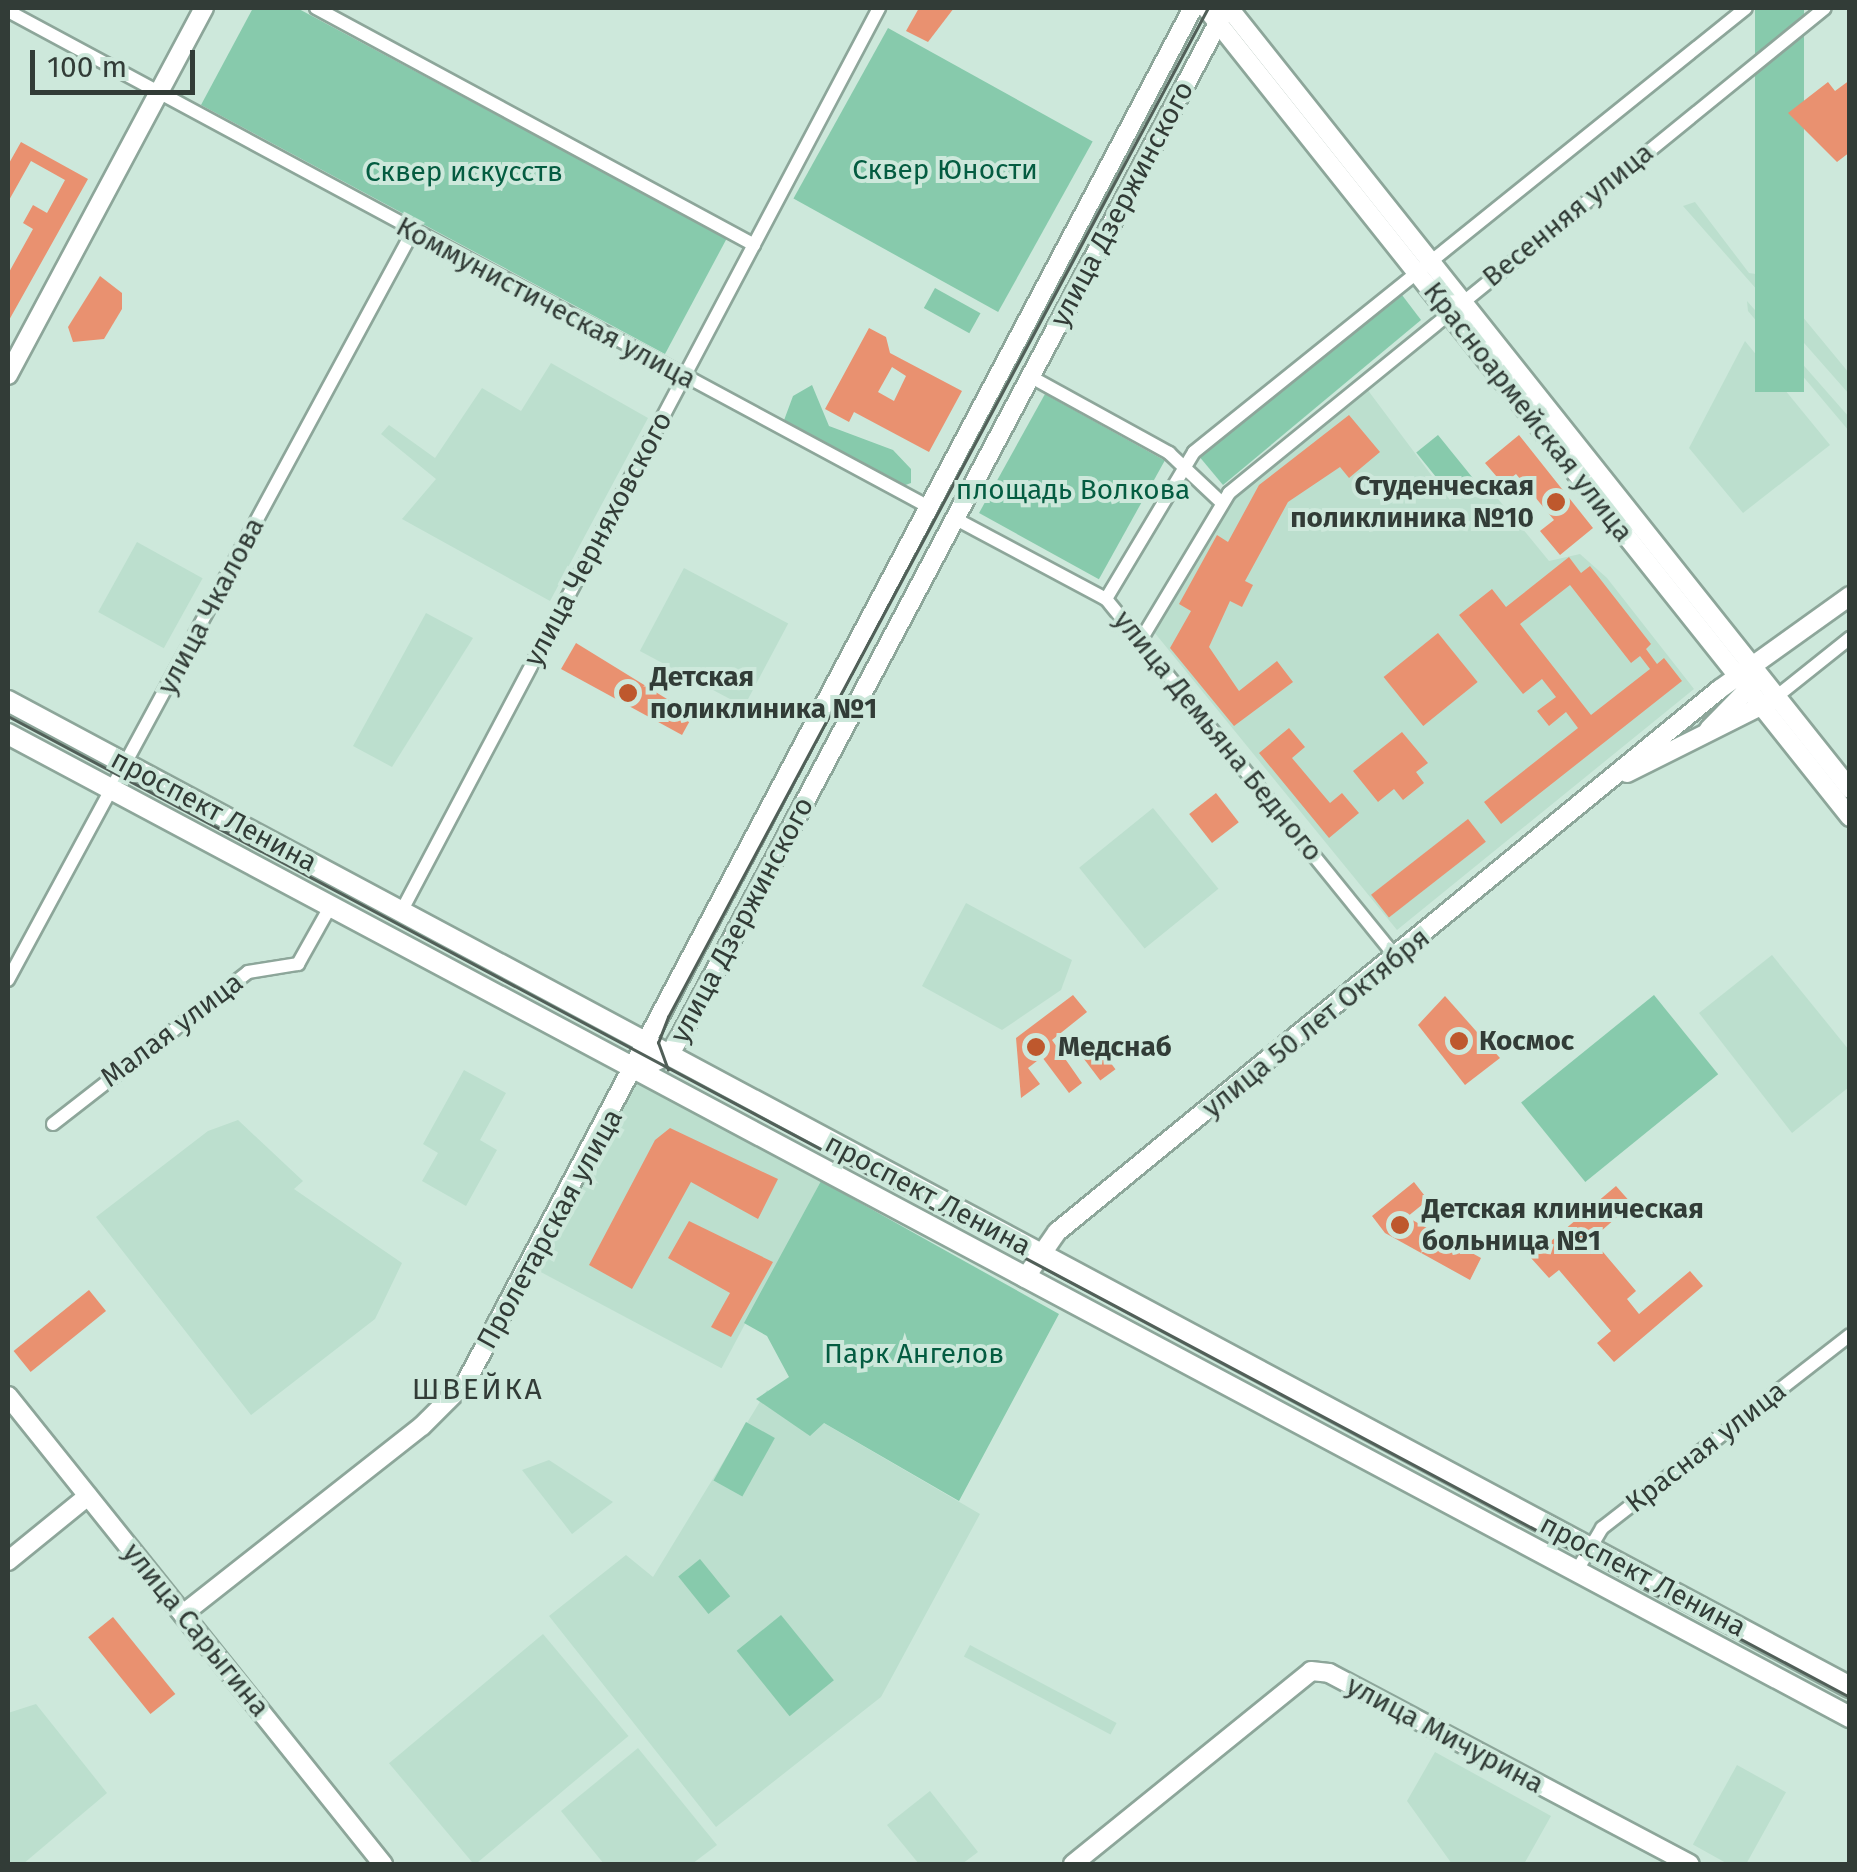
<!DOCTYPE html>
<html>
<head>
<meta charset="utf-8">
<style>
  body { margin:0 }
  #map { position:relative; width:1857px; height:1872px; overflow:hidden; background:#cde8db; font-family:"Fira Sans",sans-serif }
  div>[style] { position:absolute }
  .built>* { inset:0; background:#bcdfce; transform-origin:0 0 }
  .green>* { inset:0; background:#87caac; transform-origin:0 0 }
  .building>* { inset:0; background:#e99170; transform-origin:0 0 }
  .roads { filter:drop-shadow(2px 0 #8da69a) drop-shadow(-2px 0 #8da69a) drop-shadow(0 2px #8da69a) drop-shadow(0 -2px #8da69a) }
  .street>* { height:12px; margin:-6px; padding:0 6px; transform-origin:6px; border-radius:6px; background:#fff }
  .secondary>* { height:18px; margin:-9px; padding:0 9px; transform-origin:9px; border-radius:9px; background:#fff }
  .primary>* { height:20px; margin:-10px; padding:0 10px; transform-origin:10px; border-radius:10px; background:#fff }
  .tram>* { height:2.5px; margin:-1.25px; padding:0 1.25px; transform-origin:1.25px; border-radius:1.25px; background:#515f58 }
  .dots>* { width:28px; height:28px; translate:-50% -50%; box-sizing:border-box; border:5px solid #cde8db; border-radius:50% }
  span { translate:-50% -50%; white-space:nowrap; text-align:center; line-height:1.15; -webkit-text-stroke:8px #cde8db; paint-order:stroke }
  .park-label { font-size:28px; color:#045c41 }
  .street-label { font-size:28px; color:#323c37 }
  .poi-label { font-size:28px; color:#323c37; font-weight:700 }
  .right { translate:-100% -50%; text-align:right }
  .left { translate:0 -50%; text-align:left }
  .neighbourhood-label { font-size:30px; color:#323c37; letter-spacing:2.5px }
  .frame { position:absolute; inset:0; border:10px solid #323c37; pointer-events:none }
  .scale { position:absolute; left:30px; top:50px; width:165px; height:45px; box-sizing:border-box; border:5px solid #323c37; border-top:0; padding-left:12px; font-size:30px; line-height:35px; white-space:nowrap; color:#323c37; -webkit-text-stroke:8px #cde8db; paint-order:stroke }
</style>
</head>
<body>
<div id="map">
  <div class="built">
    <div style="clip-path:polygon(1695px 202px,1749px 273px,1769px 276px,1849px 373px,1849px 394px,1683px 206px)"></div>
    <div style="clip-path:polygon(1747px 301px,1849px 417px,1849px 431px,1748px 311px)"></div>
    <div style="clip-path:polygon(1745px 341px,1830px 445px,1743px 513px,1689px 448px)"></div>
    <div style="clip-path:polygon(551px 363px,648px 418px,550px 601px,402px 519px,436px 479px,381px 434px,389px 425px,435px 458px,482px 388px,521px 411px)"></div>
    <div style="clip-path:polygon(1367px 389px,1450px 500px,1480px 477px,1549px 561px,1580px 554px,1607px 578px,1694px 689px,1397px 930px,1154px 632px,1234px 497px)"></div>
    <div style="left:137px;top:542px;width:75px;height:80px;rotate:29deg"></div>
    <div style="left:684px;top:568px;width:118px;height:94px;rotate:28deg"></div>
    <div style="clip-path:polygon(426px 613px,473px 638px,392px 767px,353px 746px)"></div>
    <div style="left:1153px;top:808px;width:104px;height:95px;rotate:51deg"></div>
    <div style="clip-path:polygon(966px 903px,1072px 960px,1061px 990px,1002px 1030px,922px 986px)"></div>
    <div style="clip-path:polygon(1772px 955px,1849px 1050px,1849px 1087px,1792px 1133px,1699px 1013px)"></div>
    <div style="clip-path:polygon(464px 1070px,506px 1093px,480px 1140px,497px 1150px,466px 1206px,422px 1181px,438px 1153px,423px 1144px)"></div>
    <div style="left:637px;top:1082px;width:209px;height:213px;rotate:28deg"></div>
    <div style="clip-path:polygon(238px 1120px,303px 1181px,294px 1189px,402px 1263px,375px 1319px,251px 1415px,96px 1217px,208px 1131px)"></div>
    <div style="clip-path:polygon(767px 1390px,980px 1514px,881px 1697px,716px 1827px,549px 1616px,626px 1555px,653px 1577px)"></div>
    <div style="clip-path:polygon(549px 1460px,613px 1502px,572px 1534px,522px 1470px)"></div>
    <div style="left:543px;top:1634px;width:133px;height:201px;rotate:50deg"></div>
    <div style="left:970px;top:1645px;width:166px;height:13px;rotate:28deg"></div>
    <div style="clip-path:polygon(36px 1704px,107px 1793px,23px 1864px,8px 1864px,8px 1713px)"></div>
    <div style="clip-path:polygon(638px 1748px,717px 1845px,692px 1864px,604px 1864px,561px 1811px)"></div>
    <div style="clip-path:polygon(1435px 1752px,1551px 1816px,1524px 1864px,1452px 1864px,1407px 1801px)"></div>
    <div style="left:1737px;top:1765px;width:56px;height:91px;rotate:29deg"></div>
    <div style="clip-path:polygon(930px 1791px,978px 1852px,962px 1864px,919px 1864px,887px 1825px)"></div>
  </div>
  <div class="green">
    <div style="clip-path:polygon(253px 8px,297px 8px,727px 238px,665px 354px,201px 105px)"></div>
    <div style="left:1755px;top:8px;width:49px;height:384px"></div>
    <div style="left:888px;top:28px;width:234px;height:195px;rotate:29deg"></div>
    <div style="left:935px;top:288px;width:52px;height:23px;rotate:29deg"></div>
    <div style="clip-path:polygon(1402px 295px,1421px 320px,1223px 485px,1198px 455px)"></div>
    <div style="clip-path:polygon(812px 385px,829px 426px,893px 450px,911px 469px,911px 483px,900px 487px,783px 423px,793px 396px)"></div>
    <div style="left:1045px;top:394px;width:137px;height:136px;rotate:29deg"></div>
    <div style="left:1438px;top:435px;width:56px;height:28px;rotate:51deg"></div>
    <div style="left:1654px;top:995px;width:102px;height:171px;rotate:51deg"></div>
    <div style="clip-path:polygon(821px 1181px,1059px 1314px,959px 1501px,824px 1423px,810px 1436px,756px 1399px,789px 1377px,767px 1336px,744px 1323px)"></div>
    <div style="left:746px;top:1422px;width:33px;height:67px;rotate:29deg"></div>
    <div style="left:700px;top:1559px;width:48px;height:28px;rotate:51deg"></div>
    <div style="left:781px;top:1615px;width:84px;height:57px;rotate:51deg"></div>
  </div>
  <div class="building">
    <div style="clip-path:polygon(919px 8px,954px 8px,928px 42px,906px 31px)"></div>
    <div style="clip-path:polygon(1850px 80px,1850px 152px,1837px 162px,1788px 113px,1828px 82px,1835px 91px)"></div>
    <div style="clip-path:polygon(21px 142px,88px 179px,8px 322px,8px 274px,33px 229px,23px 223px,33px 205px,47px 213px,65px 180px,31px 161px,8px 202px,8px 165px)"></div>
    <div style="clip-path:polygon(100px 276px,122px 293px,122px 309px,104px 339px,73px 342px,68px 327px)"></div>
    <div style="clip-path:polygon(evenodd,869px 328px,886px 337px,890px 353px,962px 391px,929px 452px,854px 412px,849px 422px,825px 409px,869px 328px,892px 367px,906px 376px,894px 401px,878px 392px,892px 367px)"></div>
    <div style="clip-path:polygon(1349px 415px,1380px 452px,1349px 478px,1340px 467px,1288px 502px,1245px 581px,1253px 585px,1242px 607px,1230px 601px,1209px 647px,1239px 691px,1277px 661px,1293px 682px,1234px 726px,1170px 648px,1191px 611px,1179px 604px,1217px 535px,1228px 542px,1259px 485px)"></div>
    <div style="clip-path:polygon(1519px 435px,1593px 528px,1560px 555px,1540px 531px,1554px 520px,1516px 474px,1503px 484px,1485px 463px)"></div>
    <div style="clip-path:polygon(evenodd,1569px 557px,1581px 573px,1590px 566px,1651px 644px,1646px 649px,1657px 664px,1664px 658px,1682px 681px,1501px 824px,1484px 802px,1578px 728px,1566px 712px,1549px 726px,1537px 711px,1556px 697px,1542px 679px,1523px 694px,1459px 615px,1492px 589px,1506px 607px,1569px 557px,1570px 585px,1631px 663px,1640px 656px,1650px 669px,1591px 715px,1520px 624px,1570px 585px)"></div>
    <div style="left:1438px;top:633px;width:63px;height:70px;rotate:51deg"></div>
    <div style="clip-path:polygon(576px 643px,693px 715px,682px 735px,561px 669px)"></div>
    <div style="clip-path:polygon(1289px 728px,1305px 747px,1292px 758px,1330px 803px,1342px 793px,1359px 813px,1329px 838px,1259px 753px)"></div>
    <div style="clip-path:polygon(1402px 732px,1428px 763px,1416px 772px,1424px 783px,1403px 800px,1394px 789px,1378px 802px,1353px 771px)"></div>
    <div style="left:1216px;top:793px;width:37px;height:34px;rotate:52deg"></div>
    <div style="left:1468px;top:819px;width:29px;height:123px;rotate:52deg"></div>
    <div style="clip-path:polygon(1073px 995px,1087px 1012px,1052px 1040px,1082px 1083px,1069px 1093px,1042px 1057px,1028px 1068px,1040px 1084px,1021px 1098px,1016px 1038px)"></div>
    <div style="clip-path:polygon(1445px 996px,1500px 1058px,1465px 1085px,1418px 1025px)"></div>
    <div style="left:1092px;top:1038px;width:39px;height:19px;rotate:53deg"></div>
    <div style="clip-path:polygon(670px 1128px,778px 1179px,758px 1219px,691px 1182px,632px 1289px,589px 1265px,655px 1140px)"></div>
    <div style="clip-path:polygon(1414px 1182px,1428px 1200px,1407px 1217px,1481px 1258px,1470px 1280px,1385px 1233px,1372px 1216px)"></div>
    <div style="clip-path:polygon(1616px 1186px,1632px 1204px,1592px 1239px,1636px 1291px,1627px 1299px,1639px 1314px,1690px 1271px,1703px 1286px,1614px 1362px,1597px 1343px,1611px 1331px,1559px 1270px,1549px 1278px,1531px 1258px)"></div>
    <div style="clip-path:polygon(689px 1221px,773px 1262px,731px 1337px,711px 1327px,730px 1293px,668px 1258px)"></div>
    <div style="left:89px;top:1290px;width:27px;height:97px;rotate:51deg"></div>
    <div style="left:113px;top:1617px;width:99px;height:32px;rotate:51deg"></div>
  </div>
  <div class="roads">
    <div class="street">
      <div style="left:316px;top:8px;width:498px;rotate:28.4deg"></div>
      <div style="left:8px;top:11px;width:1044px;rotate:28.31deg"></div>
      <div style="left:1031px;top:377px;width:158px;rotate:28.8deg"></div>
      <div style="left:1169px;top:453px;width:71px;rotate:43.3deg"></div>
      <div style="left:956px;top:519px;width:170px;rotate:28.1deg"></div>
      <div style="left:1106px;top:599px;width:464px;rotate:51deg"></div>
      <div style="left:1106px;top:599px;width:171px;rotate:-59.1deg"></div>
      <div style="left:1194px;top:452px;width:708px;rotate:-38.81deg"></div>
      <div style="left:1142px;top:638px;width:169px;rotate:-59deg"></div>
      <div style="left:1229px;top:493px;width:768px;rotate:-39.14deg"></div>
      <div style="left:1776px;top:697px;width:95px;rotate:-38.6deg"></div>
      <div style="left:401px;top:912px;width:1023px;rotate:-62.13deg"></div>
      <div style="left:8px;top:980px;width:851px;rotate:-61.6deg"></div>
      <div style="left:53px;top:1124px;width:247px;rotate:-37.9deg"></div>
      <div style="left:248px;top:972px;width:51px;rotate:-9.1deg"></div>
      <div style="left:298px;top:964px;width:65px;rotate:-60.7deg"></div>
      <div style="left:1576px;top:1572px;width:51px;rotate:-59.4deg"></div>
      <div style="left:1602px;top:1528px;width:314px;rotate:-37.9deg"></div>
    </div>
    <div class="secondary">
      <div style="left:1206px;top:8px;width:1034px;rotate:51.48deg"></div>
      <div style="left:1229px;top:8px;width:998px;rotate:51.51deg"></div>
      <div style="left:8px;top:375px;width:416px;rotate:-61.9deg"></div>
      <div style="left:1709px;top:729px;width:63px;rotate:-45.6deg"></div>
      <div style="left:1627px;top:773px;width:159px;rotate:-26.6deg"></div>
      <div style="left:636px;top:1071px;width:37px;rotate:-26deg"></div>
      <div style="left:669px;top:1055px;width:21px;rotate:-59deg"></div>
      <div style="left:680px;top:1037px;width:1165px;rotate:-62.05deg"></div>
      <div style="left:1025px;top:1278px;width:56px;rotate:-55.2deg"></div>
      <div style="left:1057px;top:1232px;width:857px;rotate:-39.32deg"></div>
      <div style="left:1720px;top:689px;width:160px;rotate:-35.6deg"></div>
      <div style="left:8px;top:1396px;width:600px;rotate:51.3deg"></div>
      <div style="left:8px;top:1561px;width:103px;rotate:-39.1deg"></div>
      <div style="left:183px;top:1614px;width:304px;rotate:-38.2deg"></div>
      <div style="left:422px;top:1426px;width:62px;rotate:-45deg"></div>
      <div style="left:466px;top:1382px;width:1554px;rotate:-62.12deg"></div>
      <div style="left:1073px;top:1864px;width:306px;rotate:-39deg"></div>
      <div style="left:1311px;top:1671px;width:18px;rotate:6deg"></div>
      <div style="left:1329px;top:1673px;width:408px;rotate:27.9deg"></div>
    </div>
    <div class="primary">
      <div style="left:8px;top:701px;width:2089px;rotate:28.16deg"></div>
      <div style="left:8px;top:734px;width:2088px;rotate:28.09deg"></div>
    </div>
  </div>
  <div class="tram">
    <div style="left:8px;top:716px;width:2087px;rotate:28.04deg"></div>
    <div style="left:668px;top:1070px;width:29px;rotate:-110deg"></div>
    <div style="left:658px;top:1043px;width:28px;rotate:-69deg"></div>
    <div style="left:668px;top:1017px;width:1144px;rotate:-61.85deg"></div>
  </div>
  <div class="dots">
    <div style="left:1556px;top:502px;background:#be582d"></div>
    <div style="left:628px;top:693px;background:#be582d"></div>
    <div style="left:1459px;top:1041px;background:#be582d"></div>
    <div style="left:1036px;top:1047px;background:#be582d"></div>
    <div style="left:1400px;top:1225px;background:#be582d"></div>
  </div>
  <div class="park-label">
    <span style="left:945px;top:170px">Сквер Юности</span>
    <span style="left:464px;top:172px">Сквер искусств</span>
    <span style="left:1073px;top:490px">площадь Волкова</span>
    <span style="left:914px;top:1354px">Парк Ангелов</span>
  </div>
  <div class="street-label">
    <span style="left:1122px;top:204px;rotate:-62deg">улица Дзержинского</span>
    <span style="left:1568px;top:215px;rotate:-39deg">Весенняя улица</span>
    <span style="left:546px;top:303px;rotate:28deg">Коммунистическая улица</span>
    <span style="left:1528px;top:412px;rotate:52deg">Красноармейская улица</span>
    <span style="left:598px;top:539px;rotate:-62deg">улица Черняховского</span>
    <span style="left:211px;top:606px;rotate:-62deg">улица Чкалова</span>
    <span style="left:1218px;top:736px;rotate:51deg">улица Демьяна Бедного</span>
    <span style="left:214px;top:811px;rotate:28deg">проспект Ленина</span>
    <span style="left:742px;top:920px;rotate:-62deg">улица Дзержинского</span>
    <span style="left:1316px;top:1023px;rotate:-39deg">улица 50 лет Октября</span>
    <span style="left:172px;top:1030px;rotate:-37deg">Малая улица</span>
    <span style="left:928px;top:1195px;rotate:28deg">проспект Ленина</span>
    <span style="left:550px;top:1229px;rotate:-61deg">Пролетарская улица</span>
    <span style="left:1706px;top:1447px;rotate:-38deg">Красная улица</span>
    <span style="left:1643px;top:1576px;rotate:28deg">проспект Ленина</span>
    <span style="left:196px;top:1630px;rotate:51deg">улица Сарыгина</span>
    <span style="left:1445px;top:1735px;rotate:28deg">улица Мичурина</span>
  </div>
  <div class="poi-label">
    <span class="right" style="left:1534px;top:502px">Студенческая<br>поликлиника №10</span>
    <span class="left" style="left:650px;top:693px">Детская<br>поликлиника №1</span>
    <span class="left" style="left:1479px;top:1041px">Космос</span>
    <span class="left" style="left:1058px;top:1047px">Медснаб</span>
    <span class="left" style="left:1422px;top:1225px">Детская клиническая<br>больница №1</span>
  </div>
  <div class="neighbourhood-label">
    <span style="left:478px;top:1389px">ШВЕЙКА</span>
  </div>
  <div class="frame"></div>
  <div class="scale">100 m</div>
</div>
</body>
</html>
